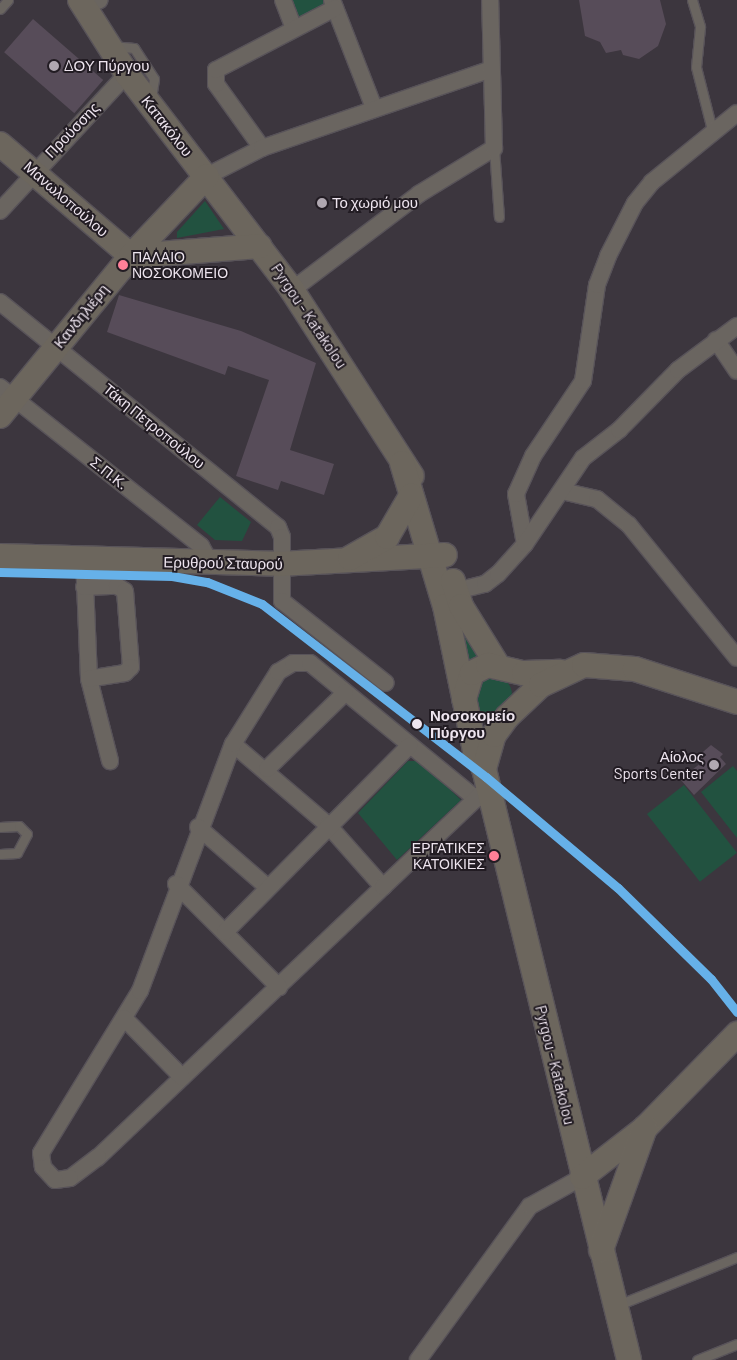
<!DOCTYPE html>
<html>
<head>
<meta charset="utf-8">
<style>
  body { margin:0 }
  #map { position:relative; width:737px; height:1360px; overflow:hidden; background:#3c363e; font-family:Barlow,sans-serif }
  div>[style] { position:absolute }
  .green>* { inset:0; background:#225240; transform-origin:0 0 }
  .round { border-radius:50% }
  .building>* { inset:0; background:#574c59; transform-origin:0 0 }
  .roads { filter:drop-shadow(1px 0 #585359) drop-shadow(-1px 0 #585359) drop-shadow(0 1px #585359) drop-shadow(0 -1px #585359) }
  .lane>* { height:9px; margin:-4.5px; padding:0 4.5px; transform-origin:4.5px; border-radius:4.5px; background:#6a6560 }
  .street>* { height:16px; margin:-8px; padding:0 8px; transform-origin:8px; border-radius:8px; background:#6a6560 }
  .secondary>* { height:24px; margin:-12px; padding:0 12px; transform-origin:12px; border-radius:12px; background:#6c665d }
  .rail-1>* { height:9px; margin:-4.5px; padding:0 4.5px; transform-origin:4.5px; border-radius:4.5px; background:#66b1e9 }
  .dots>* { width:14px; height:14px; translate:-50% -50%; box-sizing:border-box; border:2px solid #221c23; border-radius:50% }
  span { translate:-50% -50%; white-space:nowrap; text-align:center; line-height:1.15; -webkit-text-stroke:4px #221c23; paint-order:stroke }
  .bus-label { font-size:14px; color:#eee5ef }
  .left { translate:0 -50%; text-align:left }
  .right { translate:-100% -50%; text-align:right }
  .poi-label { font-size:15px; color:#eee5ef }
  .street-label { font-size:15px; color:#eee5ef }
  .stop-label { font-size:15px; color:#eee5ef; font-weight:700 }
</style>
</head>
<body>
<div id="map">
  <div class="green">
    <div style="clip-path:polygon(288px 0,325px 0,327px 6px,296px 21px)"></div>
    <div style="clip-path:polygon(205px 201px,224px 229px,177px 238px,177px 232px)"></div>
    <div style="clip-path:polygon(220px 497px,251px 522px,242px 541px,215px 540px,197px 525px)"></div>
    <div style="clip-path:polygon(460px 618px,486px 659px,465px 670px)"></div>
    <div class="round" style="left:472px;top:675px;width:40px;height:40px"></div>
    <div style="clip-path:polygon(408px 761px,420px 761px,461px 800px,397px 860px,358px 813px)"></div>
    <div style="clip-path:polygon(733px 766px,737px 771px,737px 838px,701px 792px)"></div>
    <div style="left:684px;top:785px;width:86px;height:47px;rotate:52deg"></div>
  </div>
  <div class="building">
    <div style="clip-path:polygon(579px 0,660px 0,666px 24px,658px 46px,639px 59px,623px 55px,621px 50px,606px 53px,600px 42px,585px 36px)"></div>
    <div style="left:33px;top:19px;width:93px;height:44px;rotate:41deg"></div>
    <div style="clip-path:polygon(119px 295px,241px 331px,316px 363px,290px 450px,334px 464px,324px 495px,281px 481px,278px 490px,236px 476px,269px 380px,228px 366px,225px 375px,107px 332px)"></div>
    <div style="clip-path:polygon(711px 745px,723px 754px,720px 757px,726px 764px,694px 795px,680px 779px,701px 763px,697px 757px)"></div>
  </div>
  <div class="roads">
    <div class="lane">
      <div style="left:692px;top:0;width:28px;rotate:73deg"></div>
      <div style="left:700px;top:27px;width:40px;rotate:95.7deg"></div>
      <div style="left:696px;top:67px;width:65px;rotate:75.7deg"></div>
      <div style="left:0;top:9px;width:12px;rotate:-48deg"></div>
      <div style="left:112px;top:46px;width:22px;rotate:5deg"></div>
      <div style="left:134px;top:48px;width:37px;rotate:57deg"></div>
      <div style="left:154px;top:79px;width:20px;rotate:99deg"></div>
      <div style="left:494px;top:148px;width:69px;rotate:85.9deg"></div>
      <div style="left:0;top:827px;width:19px;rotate:-3deg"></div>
      <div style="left:19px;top:826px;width:11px;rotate:45deg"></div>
      <div style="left:27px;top:834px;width:21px;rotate:118deg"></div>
      <div style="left:17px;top:853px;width:17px;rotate:177deg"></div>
      <div style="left:618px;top:1305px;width:128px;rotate:-22deg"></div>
      <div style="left:697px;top:1360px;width:43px;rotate:-21.8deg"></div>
    </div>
    <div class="street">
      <div style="left:283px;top:0;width:30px;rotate:69deg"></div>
      <div style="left:332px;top:0;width:116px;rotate:68.7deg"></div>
      <div style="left:84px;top:7px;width:17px;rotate:-24deg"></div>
      <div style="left:262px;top:148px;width:79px;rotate:-125.7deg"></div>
      <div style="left:216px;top:84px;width:14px;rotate:-90deg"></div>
      <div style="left:216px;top:70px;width:134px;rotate:-27.5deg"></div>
      <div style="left:207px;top:176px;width:62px;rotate:-27deg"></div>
      <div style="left:262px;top:148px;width:242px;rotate:-19deg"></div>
      <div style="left:0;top:211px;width:187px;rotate:-47.2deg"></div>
      <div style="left:292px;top:290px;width:159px;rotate:-37.1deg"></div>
      <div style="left:419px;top:194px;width:88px;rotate:-31.5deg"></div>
      <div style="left:494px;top:148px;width:148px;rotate:-91.5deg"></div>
      <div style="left:0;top:302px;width:358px;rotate:39deg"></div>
      <div style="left:278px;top:527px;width:11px;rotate:68deg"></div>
      <div style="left:282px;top:537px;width:64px;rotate:90deg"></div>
      <div style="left:282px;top:601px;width:132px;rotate:38.3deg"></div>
      <div style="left:716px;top:340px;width:37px;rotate:56deg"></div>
      <div style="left:0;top:387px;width:256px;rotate:38.3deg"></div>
      <div style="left:201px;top:546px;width:21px;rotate:61deg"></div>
      <div style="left:562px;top:491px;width:36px;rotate:13deg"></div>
      <div style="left:597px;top:499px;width:41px;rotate:39.1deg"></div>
      <div style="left:629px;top:525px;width:171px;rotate:50.9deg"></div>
      <div style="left:525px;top:544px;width:51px;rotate:-100.2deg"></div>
      <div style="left:516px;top:494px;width:42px;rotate:-65.9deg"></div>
      <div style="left:533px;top:456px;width:90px;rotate:-56.3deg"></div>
      <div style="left:583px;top:381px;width:97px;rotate:-81.7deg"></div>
      <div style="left:597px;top:285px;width:31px;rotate:-69deg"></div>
      <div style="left:608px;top:256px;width:59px;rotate:-63deg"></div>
      <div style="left:635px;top:203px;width:27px;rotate:-51deg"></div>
      <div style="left:652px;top:182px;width:109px;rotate:-39.1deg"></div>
      <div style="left:84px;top:559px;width:120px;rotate:87.6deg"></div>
      <div style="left:89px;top:679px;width:85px;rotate:75.6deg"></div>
      <div style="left:84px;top:587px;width:33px;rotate:-2deg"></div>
      <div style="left:117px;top:586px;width:9px;rotate:32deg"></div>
      <div style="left:125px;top:591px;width:76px;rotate:85.5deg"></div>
      <div style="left:131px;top:667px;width:8px;rotate:135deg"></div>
      <div style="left:125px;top:673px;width:36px;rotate:171deg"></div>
      <div style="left:456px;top:591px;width:30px;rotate:-14deg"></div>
      <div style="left:485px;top:584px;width:16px;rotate:-38deg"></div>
      <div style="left:498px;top:574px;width:40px;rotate:-48deg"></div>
      <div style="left:525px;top:544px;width:104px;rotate:-56deg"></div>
      <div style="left:583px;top:458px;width:46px;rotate:-37.9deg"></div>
      <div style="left:619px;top:430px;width:84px;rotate:-45.5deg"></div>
      <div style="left:678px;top:370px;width:74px;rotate:-36.7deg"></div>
      <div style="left:233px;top:744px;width:125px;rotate:40.5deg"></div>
      <div style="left:328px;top:825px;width:83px;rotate:48.4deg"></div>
      <div style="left:383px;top:887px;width:393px;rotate:136.5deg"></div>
      <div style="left:98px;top:1157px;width:35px;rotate:143deg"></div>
      <div style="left:70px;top:1178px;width:15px;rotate:172deg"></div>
      <div style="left:55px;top:1180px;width:18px;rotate:-133deg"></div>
      <div style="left:43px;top:1167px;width:14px;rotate:-98deg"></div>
      <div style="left:41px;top:1153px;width:190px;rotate:-58.6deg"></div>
      <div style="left:140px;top:991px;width:264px;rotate:-69.4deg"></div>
      <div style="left:233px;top:744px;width:85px;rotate:-58deg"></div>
      <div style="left:278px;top:672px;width:17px;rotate:-31deg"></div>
      <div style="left:293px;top:663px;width:17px"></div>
      <div style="left:310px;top:663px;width:215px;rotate:39.3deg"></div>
      <div style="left:267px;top:769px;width:109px;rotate:-44.3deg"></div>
      <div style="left:198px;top:827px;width:90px;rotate:40.9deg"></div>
      <div style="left:176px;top:884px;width:146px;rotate:45deg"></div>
      <div style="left:383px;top:887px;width:138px;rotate:-43.5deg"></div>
      <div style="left:225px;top:932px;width:262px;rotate:-45.3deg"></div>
      <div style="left:124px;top:1018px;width:83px;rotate:45.5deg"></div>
      <div style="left:418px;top:1360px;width:190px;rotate:-54deg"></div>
      <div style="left:530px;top:1206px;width:60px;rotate:-29.1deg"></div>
    </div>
    <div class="secondary">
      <div style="left:80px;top:0;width:88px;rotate:57.6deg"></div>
      <div style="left:127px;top:74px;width:272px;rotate:52.6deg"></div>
      <div style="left:292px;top:290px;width:221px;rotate:57.2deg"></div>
      <div style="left:0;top:144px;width:172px;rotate:40.5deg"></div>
      <div style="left:131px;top:256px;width:129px;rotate:-4.4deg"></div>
      <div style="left:0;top:416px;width:207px;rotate:-50.7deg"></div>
      <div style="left:131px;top:256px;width:110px;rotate:-46.5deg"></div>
      <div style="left:402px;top:463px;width:149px;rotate:73.3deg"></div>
      <div style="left:445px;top:606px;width:148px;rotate:78.3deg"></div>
      <div style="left:475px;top:751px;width:20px;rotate:63deg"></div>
      <div style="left:484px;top:769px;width:609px;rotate:76.21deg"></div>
      <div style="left:0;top:556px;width:279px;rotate:1.6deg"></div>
      <div style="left:279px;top:564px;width:166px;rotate:-3.1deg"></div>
      <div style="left:350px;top:558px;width:43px;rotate:-29.6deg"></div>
      <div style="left:387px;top:537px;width:48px;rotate:-59.7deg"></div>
      <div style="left:453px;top:581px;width:26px;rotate:72deg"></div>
      <div style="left:461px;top:606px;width:70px;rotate:58.3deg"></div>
      <div style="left:464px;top:699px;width:27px;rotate:-73deg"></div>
      <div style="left:472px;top:673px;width:18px;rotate:-27deg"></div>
      <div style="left:488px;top:665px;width:37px;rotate:13deg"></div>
      <div style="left:524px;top:673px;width:36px;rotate:-2deg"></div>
      <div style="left:484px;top:769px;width:35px;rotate:-74deg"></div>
      <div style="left:494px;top:735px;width:22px;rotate:-54deg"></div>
      <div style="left:507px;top:717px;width:47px;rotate:-43.3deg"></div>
      <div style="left:541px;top:685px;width:47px;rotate:-24.9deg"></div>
      <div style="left:584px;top:665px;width:51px;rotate:4.5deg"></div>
      <div style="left:635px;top:669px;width:107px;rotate:17.9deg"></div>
      <div style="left:582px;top:1177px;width:80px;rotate:-37.9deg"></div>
      <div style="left:645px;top:1128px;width:132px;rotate:-45.6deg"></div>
      <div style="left:601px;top:1250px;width:130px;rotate:-70.2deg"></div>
    </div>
  </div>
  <div class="rail-1">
    <div style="left:0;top:572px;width:172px;rotate:1.3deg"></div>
    <div style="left:172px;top:576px;width:36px;rotate:10deg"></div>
    <div style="left:207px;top:582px;width:59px;rotate:21.8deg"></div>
    <div style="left:262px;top:604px;width:283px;rotate:37.7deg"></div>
    <div style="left:486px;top:777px;width:172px;rotate:40.1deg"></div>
    <div style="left:618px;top:888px;width:130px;rotate:44.4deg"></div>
    <div style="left:711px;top:979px;width:42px;rotate:51.8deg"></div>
  </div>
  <div class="dots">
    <div style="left:54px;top:66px;background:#b0a8b1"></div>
    <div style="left:322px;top:203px;background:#b0a8b1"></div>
    <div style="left:123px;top:265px;background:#ff8098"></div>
    <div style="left:417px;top:724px;background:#eee5ef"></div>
    <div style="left:714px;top:765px;background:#b0a8b1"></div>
    <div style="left:494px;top:856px;background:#ff8098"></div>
  </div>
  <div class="bus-label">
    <span class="left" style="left:132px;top:265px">ΠΑΛΑΙΟ<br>ΝΟΣΟΚΟΜΕΙΟ</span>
    <span class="right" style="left:485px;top:856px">ΕΡΓΑΤΙΚΕΣ<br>ΚΑΤΟΙΚΙΕΣ</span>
  </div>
  <div class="poi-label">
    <span class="left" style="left:64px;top:66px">ΔΟΥ Πύργου</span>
    <span class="left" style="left:332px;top:203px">Το χωριό μου</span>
    <span class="right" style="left:704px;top:765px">Αίολος<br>Sports Center</span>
  </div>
  <div class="street-label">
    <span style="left:167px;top:126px;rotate:52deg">Κατακόλου</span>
    <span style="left:72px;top:130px;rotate:-46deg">Προύσσης</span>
    <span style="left:66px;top:199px;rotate:41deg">Μανωλοπούλου</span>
    <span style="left:81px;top:316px;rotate:-51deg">Κανδηλιέρη</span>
    <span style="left:309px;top:316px;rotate:56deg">Pyrgou - Katakolou</span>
    <span style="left:154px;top:426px;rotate:39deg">Τάκη Πετροπούλου</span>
    <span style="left:109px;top:473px;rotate:38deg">Σ.Π.Κ.</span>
    <span style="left:223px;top:563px;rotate:1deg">Ερυθρού Σταυρού</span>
    <span style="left:555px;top:1065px;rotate:76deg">Pyrgou - Katakolou</span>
  </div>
  <div class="stop-label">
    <span class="left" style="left:430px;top:724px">Νοσοκομείο<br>Πύργου</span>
  </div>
</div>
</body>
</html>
